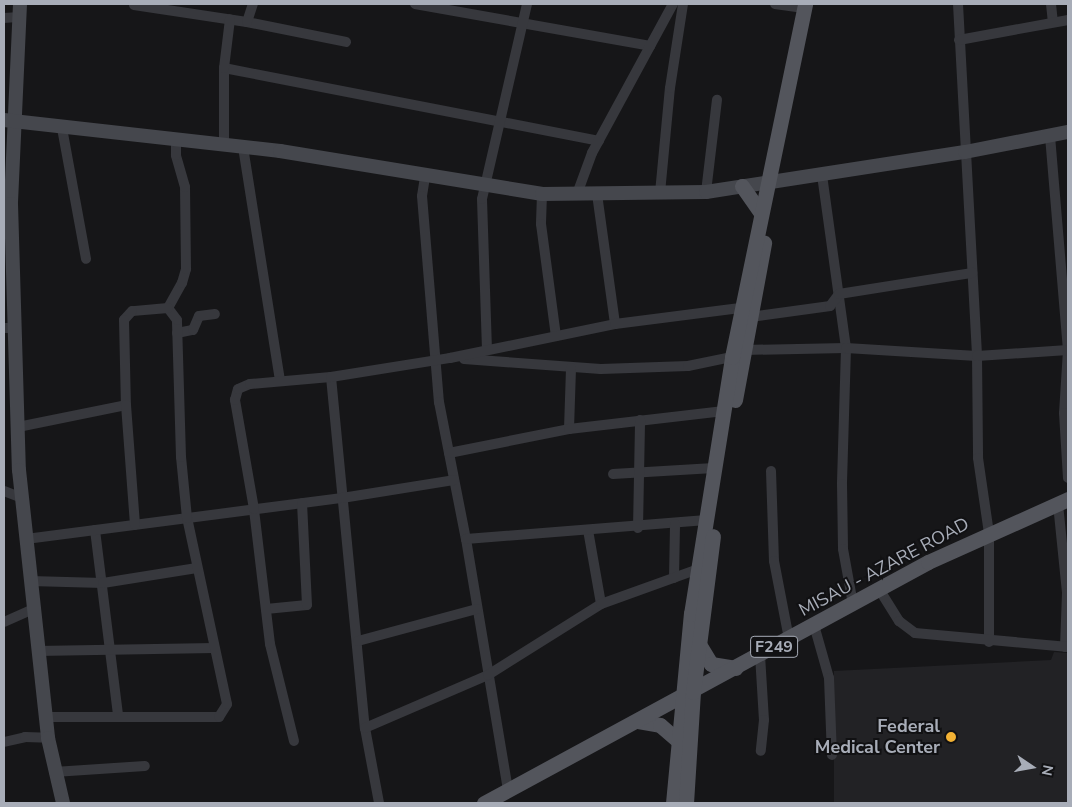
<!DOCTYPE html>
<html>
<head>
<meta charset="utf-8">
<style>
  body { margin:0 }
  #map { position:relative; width:1072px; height:807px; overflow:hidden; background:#161618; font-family:"Nunito Sans",sans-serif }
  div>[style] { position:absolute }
  .built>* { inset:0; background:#222225 }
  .street>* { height:10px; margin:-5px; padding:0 5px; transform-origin:5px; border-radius:5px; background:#37383d }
  .secondary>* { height:14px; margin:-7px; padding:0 7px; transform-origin:7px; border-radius:7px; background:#45474d }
  .primary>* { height:15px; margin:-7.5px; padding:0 7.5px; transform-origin:7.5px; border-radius:7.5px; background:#53555c }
  .dots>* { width:14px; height:14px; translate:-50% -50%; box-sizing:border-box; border:2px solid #111113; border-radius:50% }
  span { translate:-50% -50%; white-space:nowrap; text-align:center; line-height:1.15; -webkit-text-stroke:4px #111113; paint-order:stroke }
  .shield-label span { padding:1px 4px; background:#111113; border:1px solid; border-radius:4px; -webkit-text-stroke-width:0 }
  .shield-label { font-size:16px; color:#a8adb8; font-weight:700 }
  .street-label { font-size:18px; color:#a8adb8 }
  .poi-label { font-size:18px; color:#a8adb8; font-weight:700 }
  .right { translate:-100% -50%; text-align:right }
  .frame { position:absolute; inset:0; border:5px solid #a8adb8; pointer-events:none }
  .north { position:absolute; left:1007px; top:742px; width:50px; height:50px; -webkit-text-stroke:4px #111113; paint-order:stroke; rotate:102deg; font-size:14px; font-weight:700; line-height:20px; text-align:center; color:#a8adb8 }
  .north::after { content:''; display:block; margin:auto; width:18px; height:22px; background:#a8adb8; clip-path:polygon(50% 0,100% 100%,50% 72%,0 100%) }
</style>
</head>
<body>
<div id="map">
  <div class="built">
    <div style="clip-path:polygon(1054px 652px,1068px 653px,1068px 803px,834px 803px,834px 671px,1051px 660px)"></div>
  </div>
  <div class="street">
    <div style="left:415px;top:4px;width:239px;rotate:10.1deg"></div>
    <div style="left:775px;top:4px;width:29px;rotate:8deg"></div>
    <div style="left:958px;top:4px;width:353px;rotate:86.9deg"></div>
    <div style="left:977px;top:356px;width:102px;rotate:89.4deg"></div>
    <div style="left:978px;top:458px;width:76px;rotate:81.7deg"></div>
    <div style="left:989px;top:533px;width:109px;rotate:90deg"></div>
    <div style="left:1051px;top:4px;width:18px;rotate:84deg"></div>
    <div style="left:134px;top:5px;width:114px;rotate:8.6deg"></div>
    <div style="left:247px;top:22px;width:101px;rotate:11.4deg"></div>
    <div style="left:4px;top:18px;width:16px;rotate:-4deg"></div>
    <div style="left:247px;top:22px;width:19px;rotate:-72deg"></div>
    <div style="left:959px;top:40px;width:111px;rotate:-10.4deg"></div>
    <div style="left:224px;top:68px;width:382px;rotate:11deg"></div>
    <div style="left:62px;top:128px;width:133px;rotate:79.6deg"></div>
    <div style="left:1050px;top:136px;width:215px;rotate:85.2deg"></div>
    <div style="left:1068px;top:350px;width:63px;rotate:93.6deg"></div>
    <div style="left:1064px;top:413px;width:65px;rotate:86.5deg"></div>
    <div style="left:224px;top:145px;width:77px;rotate:-90deg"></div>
    <div style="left:224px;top:68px;width:49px;rotate:-83deg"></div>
    <div style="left:243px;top:147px;width:237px;rotate:81deg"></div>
    <div style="left:822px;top:175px;width:175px;rotate:82.1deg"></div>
    <div style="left:846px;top:348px;width:136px;rotate:91.7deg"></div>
    <div style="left:842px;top:484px;width:65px;rotate:89.1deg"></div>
    <div style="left:843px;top:549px;width:56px;rotate:79.7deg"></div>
    <div style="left:425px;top:177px;width:19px;rotate:99deg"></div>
    <div style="left:422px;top:196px;width:207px;rotate:85.3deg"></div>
    <div style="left:439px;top:402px;width:140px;rotate:78.9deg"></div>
    <div style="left:466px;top:539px;width:255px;rotate:80.5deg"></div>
    <div style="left:706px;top:192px;width:93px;rotate:-83.2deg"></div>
    <div style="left:660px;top:193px;width:105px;rotate:-84.6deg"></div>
    <div style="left:670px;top:88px;width:85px;rotate:-81.2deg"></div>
    <div style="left:542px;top:194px;width:30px;rotate:92deg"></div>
    <div style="left:541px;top:224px;width:113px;rotate:82.4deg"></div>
    <div style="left:577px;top:194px;width:44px;rotate:-69.9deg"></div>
    <div style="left:592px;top:153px;width:170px;rotate:-61.5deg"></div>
    <div style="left:597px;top:194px;width:131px;rotate:82.1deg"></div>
    <div style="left:168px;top:308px;width:29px;rotate:-61deg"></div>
    <div style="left:182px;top:283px;width:15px;rotate:-74deg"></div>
    <div style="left:186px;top:269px;width:82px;rotate:-90.7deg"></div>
    <div style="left:185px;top:187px;width:33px;rotate:-106deg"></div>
    <div style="left:176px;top:155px;width:14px;rotate:-90deg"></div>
    <div style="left:750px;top:317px;width:81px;rotate:-7.8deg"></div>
    <div style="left:830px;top:306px;width:15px;rotate:-53deg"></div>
    <div style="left:839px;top:294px;width:135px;rotate:-9deg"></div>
    <div style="left:4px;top:328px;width:11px"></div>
    <div style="left:177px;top:333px;width:16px;rotate:-11deg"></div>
    <div style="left:193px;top:330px;width:15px;rotate:-67deg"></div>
    <div style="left:199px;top:316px;width:16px;rotate:-7deg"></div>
    <div style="left:487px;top:350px;width:151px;rotate:-91.9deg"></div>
    <div style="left:482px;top:199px;width:200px;rotate:-77deg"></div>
    <div style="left:744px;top:350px;width:102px;rotate:-1.1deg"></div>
    <div style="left:846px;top:348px;width:131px;rotate:3.5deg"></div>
    <div style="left:977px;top:356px;width:91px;rotate:-3.8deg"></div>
    <div style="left:464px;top:359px;width:137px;rotate:4.2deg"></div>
    <div style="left:601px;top:369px;width:87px;rotate:-2deg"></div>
    <div style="left:688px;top:366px;width:45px;rotate:-11.6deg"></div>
    <div style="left:331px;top:377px;width:353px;rotate:84.5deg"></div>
    <div style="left:365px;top:728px;width:76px;rotate:79.4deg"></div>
    <div style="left:18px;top:427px;width:110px;rotate:-11.5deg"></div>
    <div style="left:569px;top:429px;width:61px;rotate:-88.1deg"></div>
    <div style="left:449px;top:453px;width:122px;rotate:-11.3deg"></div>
    <div style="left:569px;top:429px;width:156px;rotate:-6.6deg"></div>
    <div style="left:771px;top:471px;width:90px;rotate:88.1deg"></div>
    <div style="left:774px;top:561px;width:79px;rotate:79.1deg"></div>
    <div style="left:613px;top:474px;width:101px;rotate:-3.4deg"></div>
    <div style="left:4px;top:491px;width:19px;rotate:21deg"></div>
    <div style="left:1058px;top:504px;width:89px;rotate:84.2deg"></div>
    <div style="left:1067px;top:593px;width:54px;rotate:92.1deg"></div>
    <div style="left:638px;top:528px;width:108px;rotate:-88.9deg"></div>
    <div style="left:95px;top:530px;width:186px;rotate:82.9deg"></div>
    <div style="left:588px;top:530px;width:75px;rotate:80deg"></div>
    <div style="left:26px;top:539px;width:319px;rotate:-7.4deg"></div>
    <div style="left:342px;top:498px;width:113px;rotate:-9.1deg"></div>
    <div style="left:466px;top:539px;width:241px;rotate:-4.5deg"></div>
    <div style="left:674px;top:578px;width:54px;rotate:-88.9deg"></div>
    <div style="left:30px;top:581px;width:73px;rotate:1.6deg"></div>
    <div style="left:103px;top:583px;width:95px;rotate:-9.1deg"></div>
    <div style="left:879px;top:589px;width:38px;rotate:58deg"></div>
    <div style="left:899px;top:621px;width:20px;rotate:37deg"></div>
    <div style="left:915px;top:633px;width:154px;rotate:5.2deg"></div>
    <div style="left:266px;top:609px;width:41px;rotate:-5.6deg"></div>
    <div style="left:307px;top:605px;width:102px;rotate:-92.8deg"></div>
    <div style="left:4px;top:622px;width:32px;rotate:-24deg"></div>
    <div style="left:814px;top:625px;width:55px;rotate:74.2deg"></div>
    <div style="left:829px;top:678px;width:77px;rotate:87.8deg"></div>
    <div style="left:358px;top:641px;width:123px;rotate:-15.1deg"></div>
    <div style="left:37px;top:651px;width:177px;rotate:-1deg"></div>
    <div style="left:760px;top:655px;width:65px;rotate:86.5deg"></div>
    <div style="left:764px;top:720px;width:31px;rotate:96deg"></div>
    <div style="left:46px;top:717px;width:173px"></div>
    <div style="left:219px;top:717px;width:15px;rotate:-58deg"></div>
    <div style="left:227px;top:704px;width:190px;rotate:-102.1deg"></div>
    <div style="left:187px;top:518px;width:61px;rotate:-95.6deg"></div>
    <div style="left:181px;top:457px;width:137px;rotate:-91.7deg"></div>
    <div style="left:177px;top:320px;width:15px;rotate:-127deg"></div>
    <div style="left:168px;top:308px;width:36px;rotate:175deg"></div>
    <div style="left:132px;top:311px;width:12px;rotate:132deg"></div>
    <div style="left:124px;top:320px;width:85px;rotate:88.7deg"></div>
    <div style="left:126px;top:405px;width:120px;rotate:85.7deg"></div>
    <div style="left:365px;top:728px;width:134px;rotate:-23.3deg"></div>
    <div style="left:488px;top:675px;width:133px;rotate:-32.1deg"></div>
    <div style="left:601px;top:604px;width:103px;rotate:-19.8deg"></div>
    <div style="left:294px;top:741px;width:100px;rotate:-103.9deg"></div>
    <div style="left:270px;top:644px;width:136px;rotate:-96.8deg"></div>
    <div style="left:254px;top:509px;width:111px;rotate:-99.9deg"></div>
    <div style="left:235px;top:400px;width:11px;rotate:-75deg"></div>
    <div style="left:238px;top:389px;width:13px;rotate:-23deg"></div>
    <div style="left:250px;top:384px;width:81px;rotate:-4.9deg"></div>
    <div style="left:331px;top:377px;width:121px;rotate:-9.1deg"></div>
    <div style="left:450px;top:358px;width:168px;rotate:-11.6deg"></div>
    <div style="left:615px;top:324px;width:126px;rotate:-7.3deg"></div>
    <div style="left:4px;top:742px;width:22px;rotate:-13deg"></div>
    <div style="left:25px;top:737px;width:23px;rotate:2deg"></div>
    <div style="left:54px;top:772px;width:91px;rotate:-3.8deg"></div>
  </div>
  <div class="secondary">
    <div style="left:20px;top:4px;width:200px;rotate:92.6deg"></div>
    <div style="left:11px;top:204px;width:266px;rotate:88.3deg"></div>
    <div style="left:19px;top:470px;width:270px;rotate:83.8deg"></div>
    <div style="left:48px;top:738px;width:67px;rotate:77deg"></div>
    <div style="left:4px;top:120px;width:278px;rotate:6.4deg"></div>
    <div style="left:280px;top:151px;width:266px;rotate:9.3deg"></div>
    <div style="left:542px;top:194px;width:164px;rotate:-0.7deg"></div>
    <div style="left:706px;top:192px;width:262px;rotate:-8.8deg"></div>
    <div style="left:965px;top:152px;width:105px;rotate:-11deg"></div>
  </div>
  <div class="primary">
    <div style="left:742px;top:186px;width:32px;rotate:55deg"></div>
    <div style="left:735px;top:400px;width:160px;rotate:-79.5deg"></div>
    <div style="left:699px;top:644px;width:23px;rotate:59deg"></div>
    <div style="left:711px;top:664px;width:25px;rotate:9deg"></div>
    <div style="left:638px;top:721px;width:22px;rotate:10deg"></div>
    <div style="left:660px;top:725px;width:23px;rotate:41deg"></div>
    <div style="left:484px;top:803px;width:505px;rotate:-28.49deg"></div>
    <div style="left:928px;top:562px;width:154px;rotate:-24.2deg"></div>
    <div style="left:673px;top:803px;width:190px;rotate:-84.6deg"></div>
    <div style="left:691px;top:614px;width:260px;rotate:-80.9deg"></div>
    <div style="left:732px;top:357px;width:360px;rotate:-78.3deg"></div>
    <div style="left:686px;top:803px;width:111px;rotate:-86.4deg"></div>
    <div style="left:693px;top:692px;width:157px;rotate:-82.7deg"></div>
  </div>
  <div class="dots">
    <div style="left:951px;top:737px;background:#f2b134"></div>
  </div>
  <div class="shield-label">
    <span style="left:774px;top:647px">F249</span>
  </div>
  <div class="street-label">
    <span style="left:884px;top:567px;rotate:-28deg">MISAU - AZARE ROAD</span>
  </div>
  <div class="poi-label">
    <span class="right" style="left:940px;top:737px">Federal<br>Medical Center</span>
  </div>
  <div class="frame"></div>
  <div class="north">N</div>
</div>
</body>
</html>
